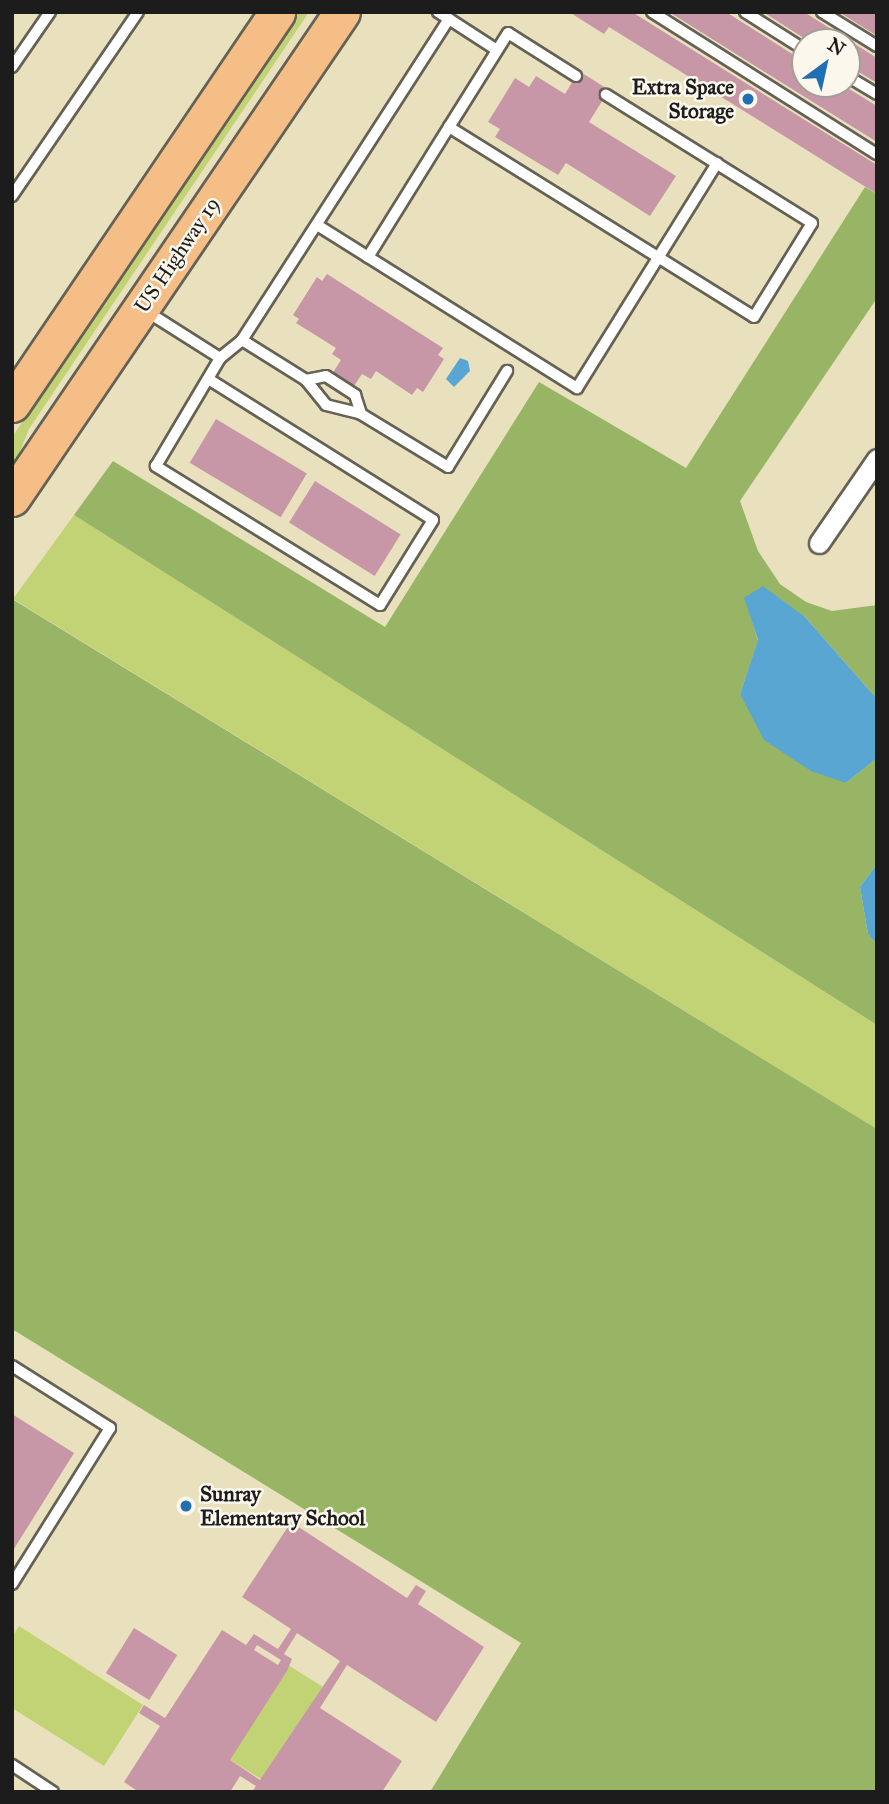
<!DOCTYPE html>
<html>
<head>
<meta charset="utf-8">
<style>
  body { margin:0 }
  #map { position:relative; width:889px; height:1804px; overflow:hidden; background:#e9e1be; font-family:"IM FELL Great Primer",serif }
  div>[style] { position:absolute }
  .green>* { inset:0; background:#c1d375; transform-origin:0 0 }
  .forest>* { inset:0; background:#98b566 }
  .water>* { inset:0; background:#58a6d1 }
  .building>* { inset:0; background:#c797a7; transform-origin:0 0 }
  .roads { filter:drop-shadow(2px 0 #646155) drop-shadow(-2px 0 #646155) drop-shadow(0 2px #646155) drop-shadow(0 -2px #646155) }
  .lane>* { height:10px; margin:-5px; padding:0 5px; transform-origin:5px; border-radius:5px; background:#fff }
  .street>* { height:19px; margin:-9.5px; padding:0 9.5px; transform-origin:9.5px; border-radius:9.5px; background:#fff }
  .highway>* { height:35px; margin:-17.5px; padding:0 17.5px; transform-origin:17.5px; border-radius:17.5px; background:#f6be87 }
  .dots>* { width:19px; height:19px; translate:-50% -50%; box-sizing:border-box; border:4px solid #fbf7ec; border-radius:50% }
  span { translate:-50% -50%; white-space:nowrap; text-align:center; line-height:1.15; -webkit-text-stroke:5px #fbf7ec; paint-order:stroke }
  .poi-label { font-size:21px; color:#1c1c1c; font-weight:700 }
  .right { translate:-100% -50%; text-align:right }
  .left { translate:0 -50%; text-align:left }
  .street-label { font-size:21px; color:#1c1c1c }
  .frame { position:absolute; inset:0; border:14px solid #1c1c1c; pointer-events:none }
  .north { position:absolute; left:791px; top:28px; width:70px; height:70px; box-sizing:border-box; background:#fbf7ec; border:2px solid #a29f99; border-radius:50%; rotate:33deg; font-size:19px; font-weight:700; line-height:28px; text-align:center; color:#1c1c1c }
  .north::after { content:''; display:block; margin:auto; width:24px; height:32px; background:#1f6fb2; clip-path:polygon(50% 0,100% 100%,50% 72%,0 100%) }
</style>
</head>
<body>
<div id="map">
  <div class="green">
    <div style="clip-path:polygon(300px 12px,309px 12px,29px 429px,12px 471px,12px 437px)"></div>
    <div style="clip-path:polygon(74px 515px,877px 1025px,877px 1129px,13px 599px)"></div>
    <div style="clip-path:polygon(19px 1626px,143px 1705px,104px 1766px,12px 1708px,12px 1637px)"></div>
    <div style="left:288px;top:1665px;width:41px;height:111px;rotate:32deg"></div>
  </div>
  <div class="forest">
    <div style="clip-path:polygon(865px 187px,877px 194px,877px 298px,740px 501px,758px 551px,780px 584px,806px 602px,832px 611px,877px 605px,877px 699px,805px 617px,745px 598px,758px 641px,740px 694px,846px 783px,877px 758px,877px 864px,860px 887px,868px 934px,877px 944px,877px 1025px,74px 515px,113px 461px,385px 627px,539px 382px,686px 468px)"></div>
    <div style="clip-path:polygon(12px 599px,877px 1129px,877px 1792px,430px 1792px,521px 1643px,12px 1329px)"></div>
  </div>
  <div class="water">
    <div style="clip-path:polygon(460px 358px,468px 361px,470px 371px,454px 387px,446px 379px)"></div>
    <div style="clip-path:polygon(763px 586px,805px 617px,877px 699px,877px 758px,846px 783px,811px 771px,764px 740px,740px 694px,758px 640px,744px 598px)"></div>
    <div style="clip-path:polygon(877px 864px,877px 944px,868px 934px,860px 887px)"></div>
  </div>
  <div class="building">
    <div style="clip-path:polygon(569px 12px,632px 12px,877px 165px,877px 194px,609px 27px,604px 34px)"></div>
    <div style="clip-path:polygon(669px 12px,726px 12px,805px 62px,805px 84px,841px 84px,877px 106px,877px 142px)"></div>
    <div style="clip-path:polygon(763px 12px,804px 12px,877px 58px,877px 83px,847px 65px,847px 42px,810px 42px)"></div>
    <div style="clip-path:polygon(839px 12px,877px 12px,877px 36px)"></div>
    <div style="clip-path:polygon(579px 71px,609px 90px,589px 122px,676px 176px,650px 216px,566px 163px,558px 175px,495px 137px,500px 129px,488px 122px,515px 78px,529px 87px,536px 76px,565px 94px)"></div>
    <div style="clip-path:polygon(327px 274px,443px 348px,438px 355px,444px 359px,423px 392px,417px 388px,412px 395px,376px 371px,371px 379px,362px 374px,346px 398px,325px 385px,341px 360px,332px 354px,336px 348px,296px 323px,299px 319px,293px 315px,317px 277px,322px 281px)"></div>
    <div style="left:216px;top:419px;width:106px;height:51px;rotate:31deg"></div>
    <div style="left:315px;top:481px;width:101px;height:49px;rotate:32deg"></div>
    <div style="clip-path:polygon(12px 1414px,74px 1453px,12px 1552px)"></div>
    <div style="clip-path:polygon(evenodd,291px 1522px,407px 1598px,416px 1585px,426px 1591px,418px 1604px,484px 1647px,436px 1722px,347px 1665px,320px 1708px,402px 1761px,382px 1792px,252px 1792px,256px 1786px,240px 1776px,230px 1792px,139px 1792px,124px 1782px,160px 1726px,139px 1713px,144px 1705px,165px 1718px,222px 1630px,246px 1645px,254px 1634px,278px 1649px,291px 1629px,242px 1597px,291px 1522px,297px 1633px,340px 1661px,260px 1780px,230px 1760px,287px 1671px,292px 1659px,284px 1654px,297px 1633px,291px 1522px,257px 1645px,281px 1660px,278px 1665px,254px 1650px,257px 1645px)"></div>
    <div style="left:134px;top:1628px;width:51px;height:53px;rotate:32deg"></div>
  </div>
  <div class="roads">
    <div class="lane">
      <div style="left:652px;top:12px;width:266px;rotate:32.3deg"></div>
      <div style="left:745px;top:12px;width:71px;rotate:32.3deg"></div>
      <div style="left:822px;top:12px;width:65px;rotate:31.7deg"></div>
      <div style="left:449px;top:19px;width:57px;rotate:32.9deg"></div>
      <div style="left:12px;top:67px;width:67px;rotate:-55.4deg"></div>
      <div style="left:576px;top:76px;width:80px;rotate:-147.7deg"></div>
      <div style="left:508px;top:33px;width:111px;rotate:122.1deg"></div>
      <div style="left:449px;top:127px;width:359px;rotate:31.9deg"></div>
      <div style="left:754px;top:317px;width:110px;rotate:-58.3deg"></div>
      <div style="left:812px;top:223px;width:243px;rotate:-148.1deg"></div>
      <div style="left:847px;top:76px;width:35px;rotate:31deg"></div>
      <div style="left:12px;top:196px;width:223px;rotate:-55.6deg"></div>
      <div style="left:317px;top:225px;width:307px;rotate:32.1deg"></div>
      <div style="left:577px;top:388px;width:265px;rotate:-58.1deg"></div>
      <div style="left:368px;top:257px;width:153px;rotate:-58.1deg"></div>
      <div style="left:146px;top:311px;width:88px;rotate:32.4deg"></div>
      <div style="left:220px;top:358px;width:28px;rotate:-39deg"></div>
      <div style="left:242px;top:340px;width:382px;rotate:-57.2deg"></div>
      <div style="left:449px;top:19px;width:13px;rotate:-148deg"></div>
      <div style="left:242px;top:340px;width:75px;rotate:32deg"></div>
      <div style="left:306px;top:380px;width:32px;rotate:51deg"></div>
      <div style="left:326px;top:405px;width:36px;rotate:14deg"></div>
      <div style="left:361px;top:414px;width:102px;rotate:31.3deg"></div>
      <div style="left:448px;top:467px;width:113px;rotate:-58.4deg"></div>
      <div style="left:210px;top:380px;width:263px;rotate:32.1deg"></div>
      <div style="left:433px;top:520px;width:100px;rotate:121.9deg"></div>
      <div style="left:380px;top:605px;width:264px;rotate:-148.2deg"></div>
      <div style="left:156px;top:466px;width:126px;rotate:-59.3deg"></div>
      <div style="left:306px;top:380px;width:20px;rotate:-11deg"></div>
      <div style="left:326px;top:376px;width:35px;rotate:33deg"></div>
      <div style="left:355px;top:395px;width:20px;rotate:72deg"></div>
      <div style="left:12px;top:1366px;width:116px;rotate:32.3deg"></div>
      <div style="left:110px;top:1428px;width:184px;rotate:122.1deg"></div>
      <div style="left:12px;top:1765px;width:49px;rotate:33.4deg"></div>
    </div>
    <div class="street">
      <div style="left:819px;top:543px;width:102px;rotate:-55.4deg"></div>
    </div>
    <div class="highway">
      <div style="left:12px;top:404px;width:473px;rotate:-55.9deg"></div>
      <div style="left:12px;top:498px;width:587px;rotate:-55.82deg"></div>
    </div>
  </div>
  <div class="dots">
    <div style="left:748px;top:99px;background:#1f6fb2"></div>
    <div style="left:186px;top:1506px;background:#1f6fb2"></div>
  </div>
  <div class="poi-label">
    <span class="right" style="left:734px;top:99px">Extra Space<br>Storage</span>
    <span class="left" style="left:200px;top:1506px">Sunray<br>Elementary School</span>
  </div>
  <div class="street-label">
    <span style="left:177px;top:255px;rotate:-56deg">US Highway 19</span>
  </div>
  <div class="frame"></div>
  <div class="north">N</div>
</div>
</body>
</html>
